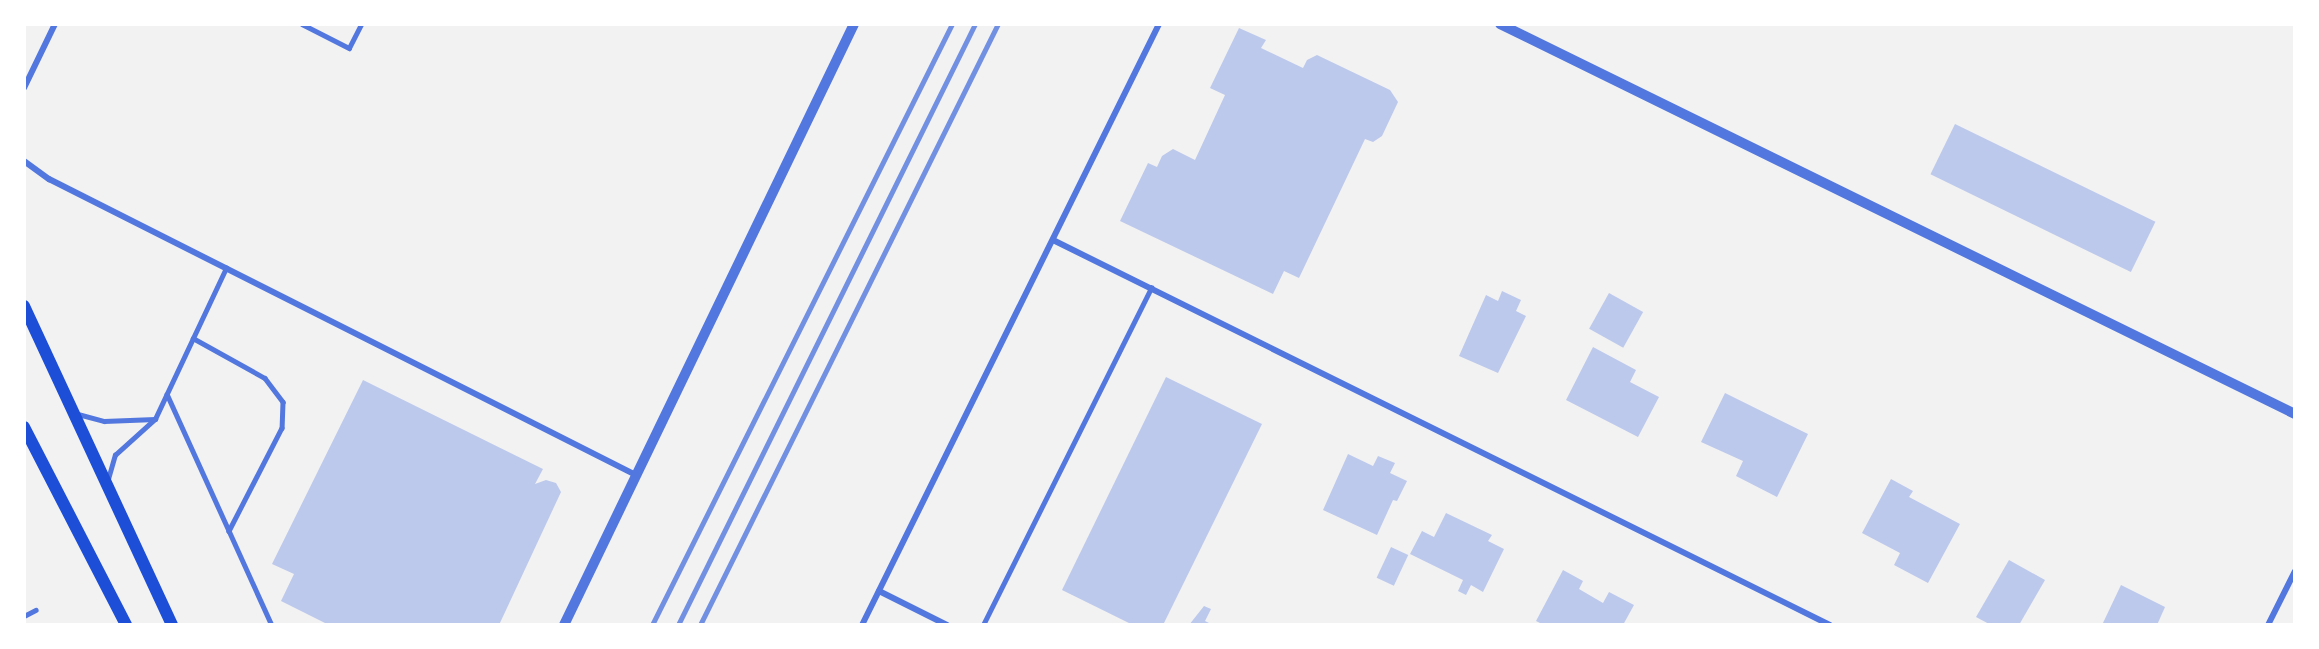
<!DOCTYPE html>
<html>
<head>
<meta charset="utf-8">
<style>
  body { margin:0 }
  #map { position:relative; width:2319px; height:649px; overflow:hidden; background:#f2f2f2; font-family:Rubik,sans-serif }
  div>[style] { position:absolute }
  .building>* { inset:0; background:#bdc9ec; transform-origin:0 0 }
  .service>* { height:4.5px; margin:-2.25px; padding:0 2.25px; transform-origin:2.25px; border-radius:2.25px; background:#5277de }
  .minor>* { height:6px; margin:-3px; padding:0 3px; transform-origin:3px; border-radius:3px; background:#5277de }
  .tertiary>* { height:10px; margin:-5px; padding:0 5px; transform-origin:5px; border-radius:5px; background:#5277de }
  .secondary>* { height:12px; margin:-6px; padding:0 6px; transform-origin:6px; border-radius:6px; background:#1d4ed8 }
  .rail>* { height:4.5px; margin:-2.25px; padding:0 2.25px; transform-origin:2.25px; border-radius:2.25px; background:#7290e2 }
  span { translate:-50% -50%; white-space:nowrap; text-align:center; line-height:1.15; -webkit-text-stroke:4.5px #fff; paint-order:stroke }
  .frame { position:absolute; inset:0; border:26px solid #fff; pointer-events:none }
</style>
</head>
<body>
<div id="map">
  <div class="building">
    <div style="clip-path:polygon(1239px 28px,1266px 40px,1261px 48px,1303px 68px,1307px 60px,1317px 55px,1390px 90px,1398px 102px,1382px 136px,1373px 142px,1365px 139px,1299px 278px,1284px 271px,1273px 294px,1120px 221px,1148px 163px,1157px 167px,1162px 156px,1173px 149px,1195px 160px,1225px 95px,1210px 88px)"></div>
    <div style="left:1955px;top:124px;width:223px;height:56px;rotate:26deg"></div>
    <div style="clip-path:polygon(1502px 291px,1521px 300px,1516px 311px,1526px 316px,1498px 373px,1459px 356px,1486px 295px,1498px 301px)"></div>
    <div style="left:1609px;top:293px;width:39px;height:41px;rotate:29deg"></div>
    <div style="clip-path:polygon(1593px 347px,1636px 370px,1630px 382px,1659px 397px,1638px 437px,1566px 400px)"></div>
    <div style="clip-path:polygon(1166px 377px,1262px 424px,1163px 625px,1133px 625px,1062px 590px)"></div>
    <div style="clip-path:polygon(363px 380px,543px 469px,535px 484px,546px 480px,556px 483px,561px 492px,499px 625px,329px 625px,281px 601px,294px 574px,272px 564px)"></div>
    <div style="clip-path:polygon(1725px 393px,1808px 434px,1777px 497px,1736px 476px,1743px 461px,1701px 442px)"></div>
    <div style="clip-path:polygon(1348px 454px,1373px 466px,1378px 456px,1395px 463px,1390px 473px,1407px 481px,1397px 501px,1393px 500px,1377px 535px,1323px 510px)"></div>
    <div style="clip-path:polygon(1891px 479px,1913px 491px,1909px 497px,1960px 524px,1928px 583px,1894px 565px,1900px 553px,1862px 533px)"></div>
    <div style="clip-path:polygon(1446px 513px,1492px 535px,1488px 541px,1504px 549px,1483px 592px,1471px 585px,1466px 595px,1458px 591px,1463px 580px,1410px 554px,1422px 531px,1434px 537px)"></div>
    <div style="left:1391px;top:547px;width:19px;height:34px;rotate:25deg"></div>
    <div style="clip-path:polygon(2009px 560px,2045px 580px,2019px 625px,1991px 625px,1976px 617px)"></div>
    <div style="clip-path:polygon(1563px 570px,1583px 581px,1579px 589px,1603px 603px,1609px 592px,1634px 605px,1623px 625px,1544px 625px,1536px 621px)"></div>
    <div style="clip-path:polygon(2121px 585px,2165px 607px,2157px 625px,2102px 625px)"></div>
    <div style="clip-path:polygon(1204px 606px,1211px 609px,1205px 621px,1213px 625px,1189px 625px)"></div>
  </div>
  <div class="service">
    <div style="left:302px;top:24px;width:53px;rotate:27.1deg"></div>
    <div style="left:349px;top:48px;width:27px;rotate:-63deg"></div>
    <div style="left:193px;top:338px;width:82px;rotate:29.1deg"></div>
    <div style="left:265px;top:378px;width:30px;rotate:53deg"></div>
    <div style="left:283px;top:402px;width:26px;rotate:92deg"></div>
    <div style="left:282px;top:428px;width:116px;rotate:117.2deg"></div>
    <div style="left:167px;top:394px;width:254px;rotate:65.6deg"></div>
    <div style="left:78px;top:414px;width:27px;rotate:15deg"></div>
    <div style="left:104px;top:421px;width:51px;rotate:-2.2deg"></div>
    <div style="left:108px;top:479px;width:25px;rotate:-74deg"></div>
    <div style="left:115px;top:455px;width:54px;rotate:-42deg"></div>
    <div style="left:155px;top:419px;width:167px;rotate:-64.8deg"></div>
    <div style="left:24px;top:616px;width:13px;rotate:-27deg"></div>
    <div style="left:983px;top:625px;width:377px;rotate:-63.5deg"></div>
  </div>
  <div class="minor">
    <div style="left:24px;top:88px;width:71px;rotate:-64.2deg"></div>
    <div style="left:24px;top:161px;width:31px;rotate:36deg"></div>
    <div style="left:49px;top:179px;width:657px;rotate:26.76deg"></div>
    <div style="left:1053px;top:240px;width:867px;rotate:26.36deg"></div>
    <div style="left:879px;top:591px;width:76px;rotate:26.6deg"></div>
    <div style="left:862px;top:625px;width:670px;rotate:-63.7deg"></div>
    <div style="left:2268px;top:625px;width:60px;rotate:-63.4deg"></div>
  </div>
  <div class="tertiary">
    <div style="left:1500px;top:24px;width:886px;rotate:26.13deg"></div>
    <div style="left:564px;top:625px;width:667px;rotate:-64.24deg"></div>
  </div>
  <div class="secondary">
    <div style="left:24px;top:306px;width:352px;rotate:65.1deg"></div>
    <div style="left:24px;top:427px;width:223px;rotate:62.7deg"></div>
  </div>
  <div class="rail">
    <div style="left:652px;top:625px;width:672px;rotate:-63.47deg"></div>
    <div style="left:678px;top:625px;width:670px;rotate:-63.7deg"></div>
    <div style="left:700px;top:625px;width:671px;rotate:-63.63deg"></div>
  </div>
  <div class="frame"></div>
</div>
</body>
</html>
